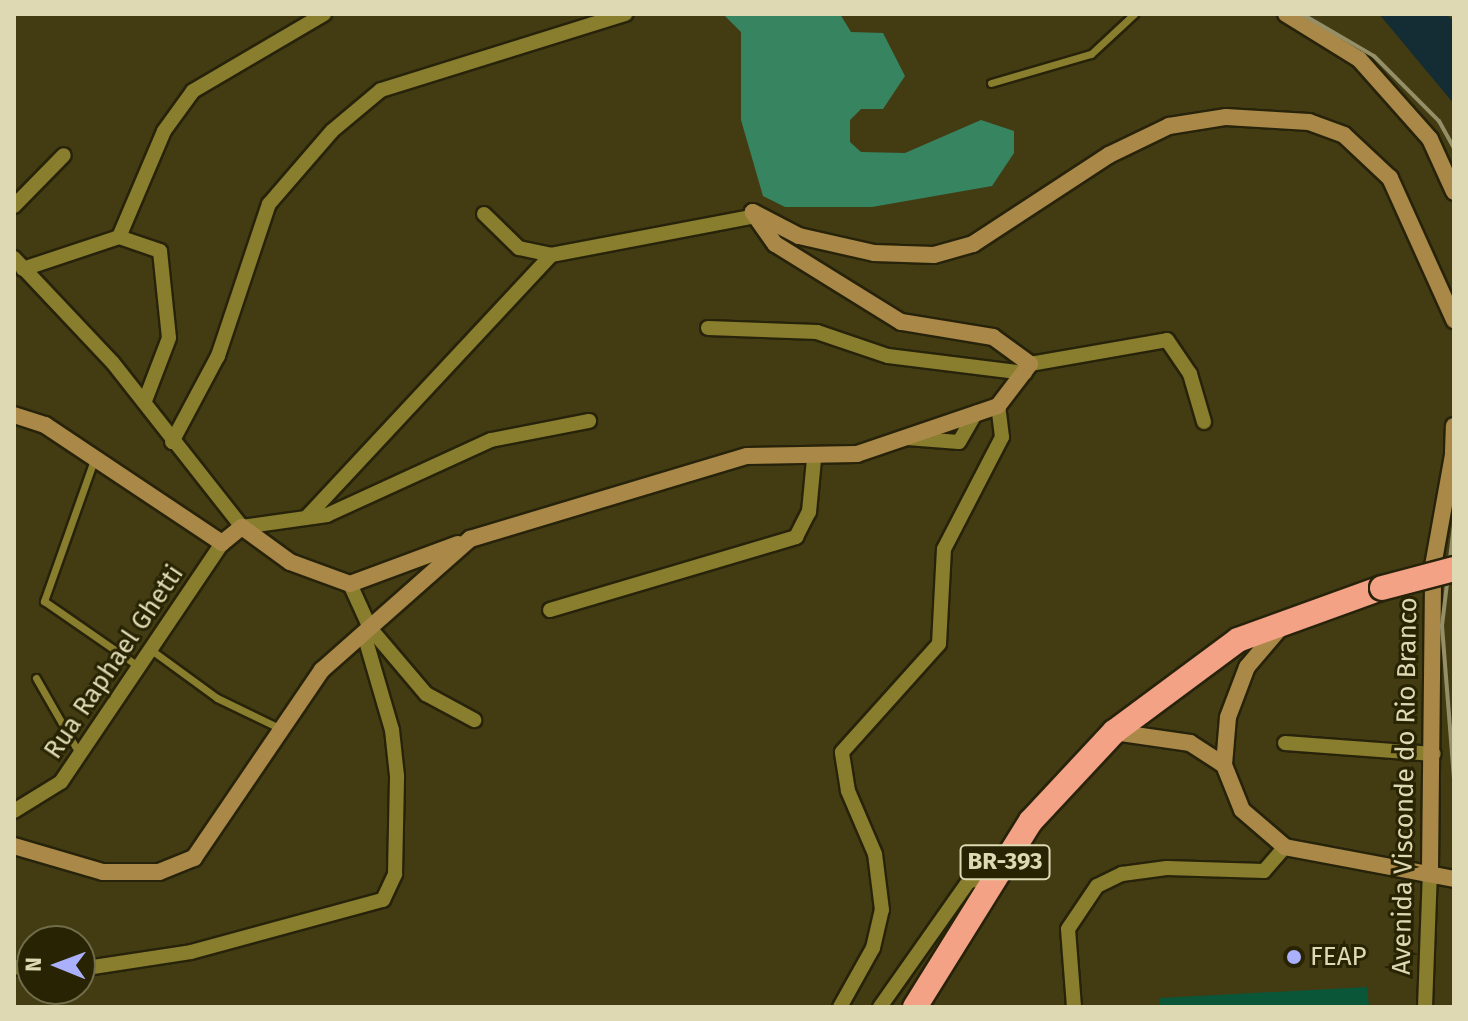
<!DOCTYPE html>
<html>
<head>
<meta charset="utf-8">
<style>
  body { margin:0 }
  #map { position:relative; width:1468px; height:1021px; overflow:hidden; background:#433c13; font-family:"Fira Sans",sans-serif }
  div>[style] { position:absolute }
  .green>* { inset:0; background:#0a5638 }
  .forest>* { inset:0; background:#368460 }
  .water>* { inset:0; background:#142c33 }
  .roads { filter:drop-shadow(2px 0 #27230a) drop-shadow(-2px 0 #27230a) drop-shadow(0 2px #27230a) drop-shadow(0 -2px #27230a) }
  .lane>* { height:7px; margin:-3.5px; padding:0 3.5px; transform-origin:3.5px; border-radius:3.5px; background:#897d2e }
  .street>* { height:14px; margin:-7px; padding:0 7px; transform-origin:7px; border-radius:7px; background:#897d2e }
  .secondary>* { height:16px; margin:-8px; padding:0 8px; transform-origin:8px; border-radius:8px; background:#a98848 }
  .highway>* { height:24px; margin:-12px; padding:0 12px; transform-origin:12px; border-radius:12px; background:#f4a285 }
  .rail>* { height:4px; margin:-2px; padding:0 2px; transform-origin:2px; border-radius:2px; background:#958f68 }
  .bridges { filter:drop-shadow(2px 0 #27230a) drop-shadow(-2px 0 #27230a) drop-shadow(0 2px #27230a) drop-shadow(0 -2px #27230a) }
  .highway-bridge>* { height:24px; margin:-12px; padding:0 12px; transform-origin:12px; border-radius:12px; background:#f4a285 }
  .dots>* { width:22px; height:22px; translate:-50% -50%; box-sizing:border-box; border:4px solid #282302; border-radius:50% }
  span { translate:-50% -50%; white-space:nowrap; text-align:center; line-height:1.15; -webkit-text-stroke:6px #282302; paint-order:stroke }
  .shield-label span { padding:2px 6px; background:#282302; border:2px solid; border-radius:6px; -webkit-text-stroke-width:0 }
  .shield-label { font-size:24px; color:#ded9b3; font-weight:700 }
  .street-label { font-size:26px; color:#ded9b3 }
  .poi-label { font-size:26px; color:#ded9b3 }
  .left { translate:0 -50%; text-align:left }
  .frame { position:absolute; inset:0; border:16px solid #ded9b3; pointer-events:none }
  .north { position:absolute; left:16px; top:925px; width:80px; height:80px; box-sizing:border-box; background:#282302; border:2px solid #716c49; border-radius:50%; rotate:271deg; font-size:22px; font-weight:700; line-height:32px; text-align:center; color:#ded9b3 }
  .north::after { content:''; display:block; margin:auto; width:28px; height:36px; background:#aab0fb; clip-path:polygon(50% 0,100% 100%,50% 72%,0 100%) }
</style>
</head>
<body>
<div id="map">
  <div class="green">
    <div style="clip-path:polygon(1367px 987px,1369px 1007px,1160px 1007px,1160px 998px)"></div>
  </div>
  <div class="forest">
    <div style="clip-path:polygon(723px 14px,840px 14px,851px 32px,883px 33px,905px 76px,883px 109px,861px 109px,850px 120px,850px 142px,861px 152px,905px 153px,981px 120px,1014px 131px,1014px 153px,992px 186px,872px 207px,785px 207px,763px 196px,741px 120px,741px 32px)"></div>
  </div>
  <div class="water">
    <div style="clip-path:polygon(1379px 14px,1446px 14px,1454px 21px,1454px 104px)"></div>
  </div>
  <div class="roads">
    <div class="lane">
      <div style="left:991px;top:83px;width:104px;rotate:-16.2deg"></div>
      <div style="left:1091px;top:54px;width:59px;rotate:-42.9deg"></div>
      <div style="left:94px;top:460px;width:150px;rotate:109.5deg"></div>
      <div style="left:44px;top:601px;width:114px;rotate:34.7deg"></div>
      <div style="left:154px;top:652px;width:78px;rotate:36.1deg"></div>
      <div style="left:217px;top:698px;width:71px;rotate:25.8deg"></div>
      <div style="left:36px;top:678px;width:86px;rotate:60.2deg"></div>
    </div>
    <div class="street">
      <div style="left:14px;top:206px;width:71px;rotate:-45.6deg"></div>
      <div style="left:484px;top:214px;width:49px;rotate:44.2deg"></div>
      <div style="left:519px;top:248px;width:33px;rotate:12deg"></div>
      <div style="left:551px;top:255px;width:204px;rotate:-10.8deg"></div>
      <div style="left:119px;top:237px;width:115px;rotate:-67deg"></div>
      <div style="left:164px;top:131px;width:49px;rotate:-54.1deg"></div>
      <div style="left:193px;top:91px;width:152px;rotate:-30.4deg"></div>
      <div style="left:14px;top:258px;width:144px;rotate:46.7deg"></div>
      <div style="left:113px;top:363px;width:209px;rotate:51.8deg"></div>
      <div style="left:242px;top:527px;width:86px;rotate:-8deg"></div>
      <div style="left:327px;top:515px;width:180px;rotate:-24.6deg"></div>
      <div style="left:491px;top:440px;width:100px;rotate:-11deg"></div>
      <div style="left:23px;top:269px;width:101px;rotate:-18.4deg"></div>
      <div style="left:119px;top:237px;width:43px;rotate:18.9deg"></div>
      <div style="left:160px;top:251px;width:87px;rotate:84.1deg"></div>
      <div style="left:169px;top:338px;width:67px;rotate:110.9deg"></div>
      <div style="left:708px;top:328px;width:109px;rotate:2.1deg"></div>
      <div style="left:817px;top:332px;width:75px;rotate:18.7deg"></div>
      <div style="left:888px;top:356px;width:138px;rotate:7.1deg"></div>
      <div style="left:1030px;top:364px;width:139px;rotate:-9.9deg"></div>
      <div style="left:1167px;top:340px;width:41px;rotate:55.9deg"></div>
      <div style="left:1190px;top:374px;width:50px;rotate:73.7deg"></div>
      <div style="left:907px;top:438px;width:52px;rotate:4.4deg"></div>
      <div style="left:959px;top:442px;width:34px;rotate:-60deg"></div>
      <div style="left:172px;top:442px;width:98px;rotate:-61.9deg"></div>
      <div style="left:218px;top:356px;width:160px;rotate:-71.5deg"></div>
      <div style="left:269px;top:204px;width:96px;rotate:-49.2deg"></div>
      <div style="left:332px;top:131px;width:64px;rotate:-39.9deg"></div>
      <div style="left:381px;top:90px;width:256px;rotate:-17.3deg"></div>
      <div style="left:306px;top:518px;width:359px;rotate:-47deg"></div>
      <div style="left:350px;top:584px;width:48px;rotate:65.6deg"></div>
      <div style="left:370px;top:628px;width:87px;rotate:49.7deg"></div>
      <div style="left:426px;top:694px;width:55px;rotate:28.4deg"></div>
      <div style="left:550px;top:610px;width:257px;rotate:-16.5deg"></div>
      <div style="left:796px;top:537px;width:28px;rotate:-63deg"></div>
      <div style="left:809px;top:512px;width:53px;rotate:-84.6deg"></div>
      <div style="left:1285px;top:743px;width:149px;rotate:4.2deg"></div>
      <div style="left:14px;top:811px;width:55px;rotate:-31.7deg"></div>
      <div style="left:61px;top:782px;width:288px;rotate:-56deg"></div>
      <div style="left:14px;top:967px;width:18px;rotate:6deg"></div>
      <div style="left:80px;top:969px;width:112px;rotate:-8.7deg"></div>
      <div style="left:191px;top:952px;width:199px;rotate:-15.2deg"></div>
      <div style="left:383px;top:900px;width:29px;rotate:-65deg"></div>
      <div style="left:395px;top:874px;width:98px;rotate:-88.8deg"></div>
      <div style="left:397px;top:776px;width:46px;rotate:-96.2deg"></div>
      <div style="left:392px;top:730px;width:100px;rotate:-106.3deg"></div>
      <div style="left:840px;top:1007px;width:68px;rotate:-60.8deg"></div>
      <div style="left:873px;top:948px;width:39px;rotate:-77deg"></div>
      <div style="left:882px;top:910px;width:56px;rotate:-97.1deg"></div>
      <div style="left:875px;top:854px;width:69px;rotate:-113.2deg"></div>
      <div style="left:848px;top:791px;width:39px;rotate:-99deg"></div>
      <div style="left:842px;top:752px;width:145px;rotate:-48.1deg"></div>
      <div style="left:939px;top:644px;width:95px;rotate:-87deg"></div>
      <div style="left:944px;top:549px;width:126px;rotate:-62.6deg"></div>
      <div style="left:1002px;top:437px;width:31px;rotate:-97deg"></div>
      <div style="left:880px;top:1007px;width:154px;rotate:-54.8deg"></div>
      <div style="left:969px;top:881px;width:26px;rotate:-9deg"></div>
      <div style="left:1074px;top:1007px;width:78px;rotate:-94.4deg"></div>
      <div style="left:1068px;top:929px;width:52px;rotate:-56deg"></div>
      <div style="left:1097px;top:886px;width:28px;rotate:-26deg"></div>
      <div style="left:1122px;top:874px;width:45px;rotate:-7.6deg"></div>
      <div style="left:1167px;top:868px;width:97px;rotate:1.8deg"></div>
      <div style="left:1264px;top:871px;width:32px;rotate:-49deg"></div>
      <div style="left:1425px;top:1007px;width:138px;rotate:-87.9deg"></div>
    </div>
    <div class="secondary">
      <div style="left:1286px;top:14px;width:86px;rotate:31.7deg"></div>
      <div style="left:1359px;top:59px;width:107px;rotate:48.4deg"></div>
      <div style="left:1430px;top:139px;width:58px;rotate:65.6deg"></div>
      <div style="left:14px;top:415px;width:33px;rotate:18deg"></div>
      <div style="left:45px;top:425px;width:213px;rotate:33.7deg"></div>
      <div style="left:222px;top:543px;width:26px;rotate:-39deg"></div>
      <div style="left:242px;top:527px;width:59px;rotate:36.1deg"></div>
      <div style="left:290px;top:562px;width:64px;rotate:20.1deg"></div>
      <div style="left:350px;top:584px;width:115px;rotate:-20.3deg"></div>
      <div style="left:1453px;top:452px;width:26px;rotate:-88deg"></div>
      <div style="left:1281px;top:627px;width:52px;rotate:130.4deg"></div>
      <div style="left:1247px;top:667px;width:53px;rotate:110.8deg"></div>
      <div style="left:1228px;top:717px;width:48px;rotate:94.8deg"></div>
      <div style="left:1224px;top:765px;width:48px;rotate:68.2deg"></div>
      <div style="left:1242px;top:810px;width:57px;rotate:40.7deg"></div>
      <div style="left:1285px;top:847px;width:172px;rotate:10.7deg"></div>
      <div style="left:1114px;top:732px;width:77px;rotate:8.2deg"></div>
      <div style="left:1190px;top:743px;width:40px;rotate:32.9deg"></div>
      <div style="left:14px;top:846px;width:93px;rotate:16.3deg"></div>
      <div style="left:103px;top:872px;width:56px"></div>
      <div style="left:159px;top:872px;width:38px;rotate:-22deg"></div>
      <div style="left:194px;top:858px;width:227px;rotate:-55.8deg"></div>
      <div style="left:322px;top:670px;width:198px;rotate:-41.5deg"></div>
      <div style="left:470px;top:539px;width:289px;rotate:-16.7deg"></div>
      <div style="left:747px;top:456px;width:110px;rotate:-1deg"></div>
      <div style="left:857px;top:454px;width:149px;rotate:-18.8deg"></div>
      <div style="left:998px;top:406px;width:53px;rotate:-52.7deg"></div>
      <div style="left:1030px;top:364px;width:46px;rotate:-143.9deg"></div>
      <div style="left:993px;top:337px;width:93px;rotate:-170.7deg"></div>
      <div style="left:901px;top:322px;width:148px;rotate:-148.2deg"></div>
      <div style="left:775px;top:244px;width:39px;rotate:-125deg"></div>
      <div style="left:753px;top:212px;width:52px;rotate:27.6deg"></div>
      <div style="left:799px;top:236px;width:77px;rotate:12.8deg"></div>
      <div style="left:874px;top:253px;width:60px;rotate:1.9deg"></div>
      <div style="left:934px;top:255px;width:41px;rotate:-15.8deg"></div>
      <div style="left:973px;top:244px;width:163px;rotate:-33.2deg"></div>
      <div style="left:1109px;top:155px;width:67px;rotate:-25.8deg"></div>
      <div style="left:1169px;top:126px;width:58px;rotate:-9deg"></div>
      <div style="left:1226px;top:117px;width:83px;rotate:3.4deg"></div>
      <div style="left:1309px;top:122px;width:37px;rotate:20deg"></div>
      <div style="left:1344px;top:135px;width:63px;rotate:43.1deg"></div>
      <div style="left:1390px;top:178px;width:156px;rotate:65.7deg"></div>
      <div style="left:1430px;top:869px;width:303px;rotate:-89.4deg"></div>
      <div style="left:1433px;top:566px;width:119px;rotate:-79.8deg"></div>
    </div>
    <div class="highway">
      <div style="left:915px;top:1007px;width:219px;rotate:-58.1deg"></div>
      <div style="left:1031px;top:821px;width:122px;rotate:-47deg"></div>
      <div style="left:1114px;top:732px;width:154px;rotate:-36.6deg"></div>
      <div style="left:1238px;top:640px;width:153px;rotate:-19.9deg"></div>
    </div>
  </div>
  <div class="rail">
    <div style="left:1302px;top:14px;width:83px;rotate:30.3deg"></div>
    <div style="left:1374px;top:56px;width:92px;rotate:45deg"></div>
    <div style="left:1439px;top:121px;width:31px;rotate:61deg"></div>
    <div style="left:1454px;top:525px;width:102px;rotate:96.8deg"></div>
    <div style="left:1442px;top:626px;width:152px;rotate:85.5deg"></div>
  </div>
  <div class="bridges">
    <div class="highway-bridge">
      <div style="left:1382px;top:588px;width:74px;rotate:-14.8deg"></div>
    </div>
  </div>
  <div class="dots">
    <div style="left:1294px;top:957px;background:#aab0fb"></div>
  </div>
  <div class="shield-label">
    <span style="left:1005px;top:862px">BR-393</span>
  </div>
  <div class="street-label">
    <span style="left:114px;top:662px;rotate:-56deg">Rua Raphael Ghetti</span>
    <span style="left:1405px;top:786px;rotate:-89deg">Avenida Visconde do Rio Branco</span>
  </div>
  <div class="poi-label">
    <span class="left" style="left:1310px;top:957px">FEAP</span>
  </div>
  <div class="frame"></div>
  <div class="north">N</div>
</div>
</body>
</html>
